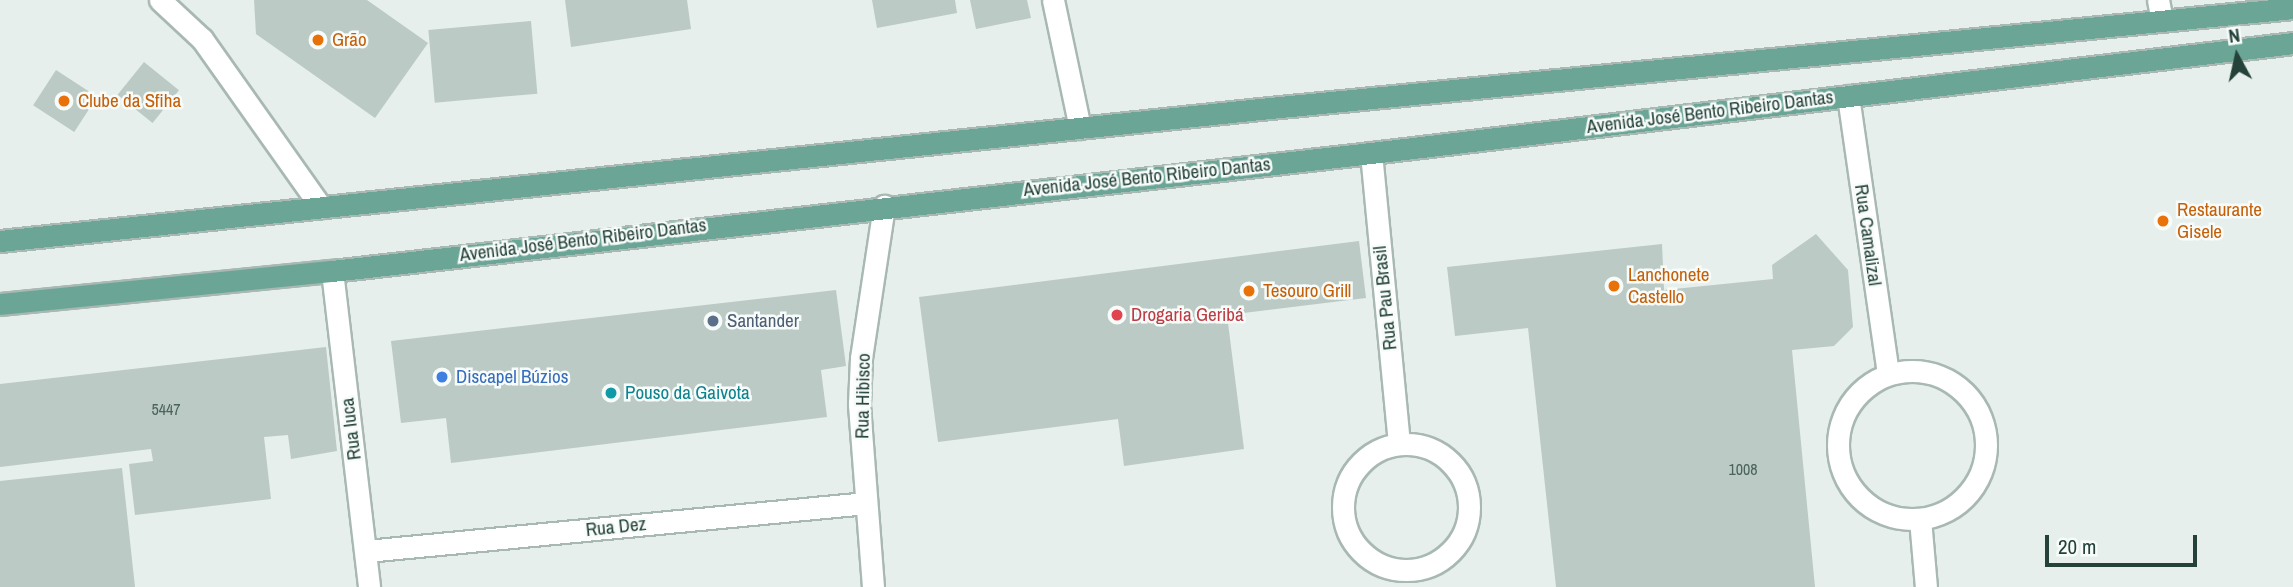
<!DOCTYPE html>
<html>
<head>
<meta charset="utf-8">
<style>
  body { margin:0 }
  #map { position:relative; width:2293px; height:587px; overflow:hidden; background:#e6efeb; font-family:"Archivo Narrow",sans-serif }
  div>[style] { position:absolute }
  .building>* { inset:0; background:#bbcac4; transform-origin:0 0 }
  .roads { filter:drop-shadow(2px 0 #a8b8b2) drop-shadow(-2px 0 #a8b8b2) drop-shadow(0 2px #a8b8b2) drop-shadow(0 -2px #a8b8b2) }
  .lane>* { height:21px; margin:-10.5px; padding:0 10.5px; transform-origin:10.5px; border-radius:10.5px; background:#fff }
  .street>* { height:21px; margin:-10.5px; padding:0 10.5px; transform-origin:10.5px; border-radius:10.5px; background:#fff }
  .street>.ring { margin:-10.5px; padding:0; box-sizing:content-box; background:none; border:21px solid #fff; border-radius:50% }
  .primary>* { height:21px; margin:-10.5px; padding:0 10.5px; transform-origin:10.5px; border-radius:10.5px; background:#6aa596 }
  .dots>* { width:19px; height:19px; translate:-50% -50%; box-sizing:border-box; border:4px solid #f7fbf9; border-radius:50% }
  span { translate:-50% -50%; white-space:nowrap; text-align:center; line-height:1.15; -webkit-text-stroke:5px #f7fbf9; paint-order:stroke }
  .number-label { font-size:16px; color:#4a645c }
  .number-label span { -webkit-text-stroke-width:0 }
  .food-label { font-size:19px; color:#c56008 }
  .left { translate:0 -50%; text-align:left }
  .street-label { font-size:19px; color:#24423a }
  .health-label { font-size:19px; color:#be3a42 }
  .service-label { font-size:19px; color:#4e5e75 }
  .shop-label { font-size:19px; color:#366cbe }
  .culture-label { font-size:19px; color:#0d838f }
  .north { position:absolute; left:2202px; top:21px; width:70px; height:70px; -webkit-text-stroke:5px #f7fbf9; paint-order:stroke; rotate:352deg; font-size:19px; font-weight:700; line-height:28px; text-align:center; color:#24423a }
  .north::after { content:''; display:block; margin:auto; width:24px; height:32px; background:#24423a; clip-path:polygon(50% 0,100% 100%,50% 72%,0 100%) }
  .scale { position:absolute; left:2045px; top:535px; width:152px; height:32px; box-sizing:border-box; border:4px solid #24423a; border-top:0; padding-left:9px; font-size:21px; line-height:24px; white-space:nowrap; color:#24423a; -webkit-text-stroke:5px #f7fbf9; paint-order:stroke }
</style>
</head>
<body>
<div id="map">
  <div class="building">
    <div style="clip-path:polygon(254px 0,367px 0,428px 43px,375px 118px,256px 34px)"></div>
    <div style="clip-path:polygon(565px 0,687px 0,691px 29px,571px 47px)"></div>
    <div style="clip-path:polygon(872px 0,955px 0,957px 13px,877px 28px)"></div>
    <div style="clip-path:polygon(970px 0,1027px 0,1031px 18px,976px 29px)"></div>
    <div style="left:531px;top:21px;width:73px;height:103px;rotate:85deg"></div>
    <div style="left:144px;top:62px;width:45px;height:42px;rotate:39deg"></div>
    <div style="left:56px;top:70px;width:49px;height:42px;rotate:33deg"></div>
    <div style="clip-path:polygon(1816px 234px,1848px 270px,1853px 327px,1834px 346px,1792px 350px,1815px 587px,1556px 587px,1528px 328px,1455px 336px,1447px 267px,1662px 244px,1664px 290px,1773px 279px,1772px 265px)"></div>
    <div style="clip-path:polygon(1359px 241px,1366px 298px,1227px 315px,1244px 449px,1124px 466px,1118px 419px,938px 442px,919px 297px)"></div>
    <div style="clip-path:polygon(836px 290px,846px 366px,821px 370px,827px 417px,451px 463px,446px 418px,401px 423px,391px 341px)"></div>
    <div style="clip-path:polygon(326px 347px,337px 451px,291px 459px,288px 435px,264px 437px,271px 499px,135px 515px,129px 464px,153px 461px,151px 449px,0 467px,0 384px)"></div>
    <div style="clip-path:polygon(122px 468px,135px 587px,0 587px,0 481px)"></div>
  </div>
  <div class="roads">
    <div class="lane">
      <div style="left:160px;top:0;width:57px;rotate:42.9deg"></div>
      <div style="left:202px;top:39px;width:206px;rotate:54.7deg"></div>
    </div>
    <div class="street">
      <div style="left:1053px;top:0;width:131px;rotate:78.1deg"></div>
      <div style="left:2158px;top:0;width:21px;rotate:79deg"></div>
      <div style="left:1848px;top:96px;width:281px;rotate:81.8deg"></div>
      <div style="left:1371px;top:153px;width:291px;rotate:84.5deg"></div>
      <div style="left:332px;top:271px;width:318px;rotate:83.3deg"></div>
      <div class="ring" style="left:1838px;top:371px;width:127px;height:127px"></div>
      <div class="ring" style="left:1343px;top:444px;width:105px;height:105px"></div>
      <div style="left:1920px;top:519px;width:68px;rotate:85deg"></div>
      <div style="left:366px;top:551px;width:502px;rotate:-5.48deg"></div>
      <div style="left:873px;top:587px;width:184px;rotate:-94.4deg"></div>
      <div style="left:859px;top:404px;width:46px;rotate:-87.5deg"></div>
      <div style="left:861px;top:358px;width:154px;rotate:-81.4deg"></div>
    </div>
    <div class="primary">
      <div style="left:0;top:241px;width:1277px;rotate:-5.98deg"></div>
      <div style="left:1270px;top:108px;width:1028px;rotate:-5.58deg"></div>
      <div style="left:0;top:304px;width:334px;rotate:-5.7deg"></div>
      <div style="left:332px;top:271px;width:1046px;rotate:-6.48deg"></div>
      <div style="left:1371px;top:153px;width:929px;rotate:-6.8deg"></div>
    </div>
  </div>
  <div class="dots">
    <div style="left:318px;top:40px;background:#e8710a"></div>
    <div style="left:64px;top:101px;background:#e8710a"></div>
    <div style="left:2163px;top:221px;background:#e8710a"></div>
    <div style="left:1614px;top:286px;background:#e8710a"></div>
    <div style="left:1249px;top:291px;background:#e8710a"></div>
    <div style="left:1117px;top:315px;background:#e0444e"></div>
    <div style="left:713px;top:321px;background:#5c6f8a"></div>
    <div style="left:442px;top:377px;background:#3f7fe0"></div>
    <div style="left:611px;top:393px;background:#0f9aa8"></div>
  </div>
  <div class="number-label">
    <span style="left:166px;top:409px">5447</span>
    <span style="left:1743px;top:469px">1008</span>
  </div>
  <div class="food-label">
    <span class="left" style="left:332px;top:40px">Grão</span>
    <span class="left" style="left:78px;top:101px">Clube da Sfiha</span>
    <span class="left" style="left:2177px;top:221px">Restaurante<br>Gisele</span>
    <span class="left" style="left:1628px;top:286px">Lanchonete<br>Castello</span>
    <span class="left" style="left:1263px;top:291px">Tesouro Grill</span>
  </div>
  <div class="street-label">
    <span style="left:1710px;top:112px;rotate:-7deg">Avenida José Bento Ribeiro Dantas</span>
    <span style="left:1147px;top:177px;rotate:-6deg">Avenida José Bento Ribeiro Dantas</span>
    <span style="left:1868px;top:235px;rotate:82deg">Rua Camalizal</span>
    <span style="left:583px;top:240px;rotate:-7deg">Avenida José Bento Ribeiro Dantas</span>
    <span style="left:1385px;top:298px;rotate:-96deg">Rua Pau Brasil</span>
    <span style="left:863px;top:396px;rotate:-89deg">Rua Hibisco</span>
    <span style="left:351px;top:429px;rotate:-97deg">Rua Iuca</span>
    <span style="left:616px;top:527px;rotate:-6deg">Rua Dez</span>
  </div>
  <div class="health-label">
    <span class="left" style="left:1131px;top:315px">Drogaria Geribá</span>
  </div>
  <div class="service-label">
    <span class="left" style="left:727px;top:321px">Santander</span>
  </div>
  <div class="shop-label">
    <span class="left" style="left:456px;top:377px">Discapel Búzios</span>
  </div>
  <div class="culture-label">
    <span class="left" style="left:625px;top:393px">Pouso da Gaivota</span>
  </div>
  <div class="north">N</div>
  <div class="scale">20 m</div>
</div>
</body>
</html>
